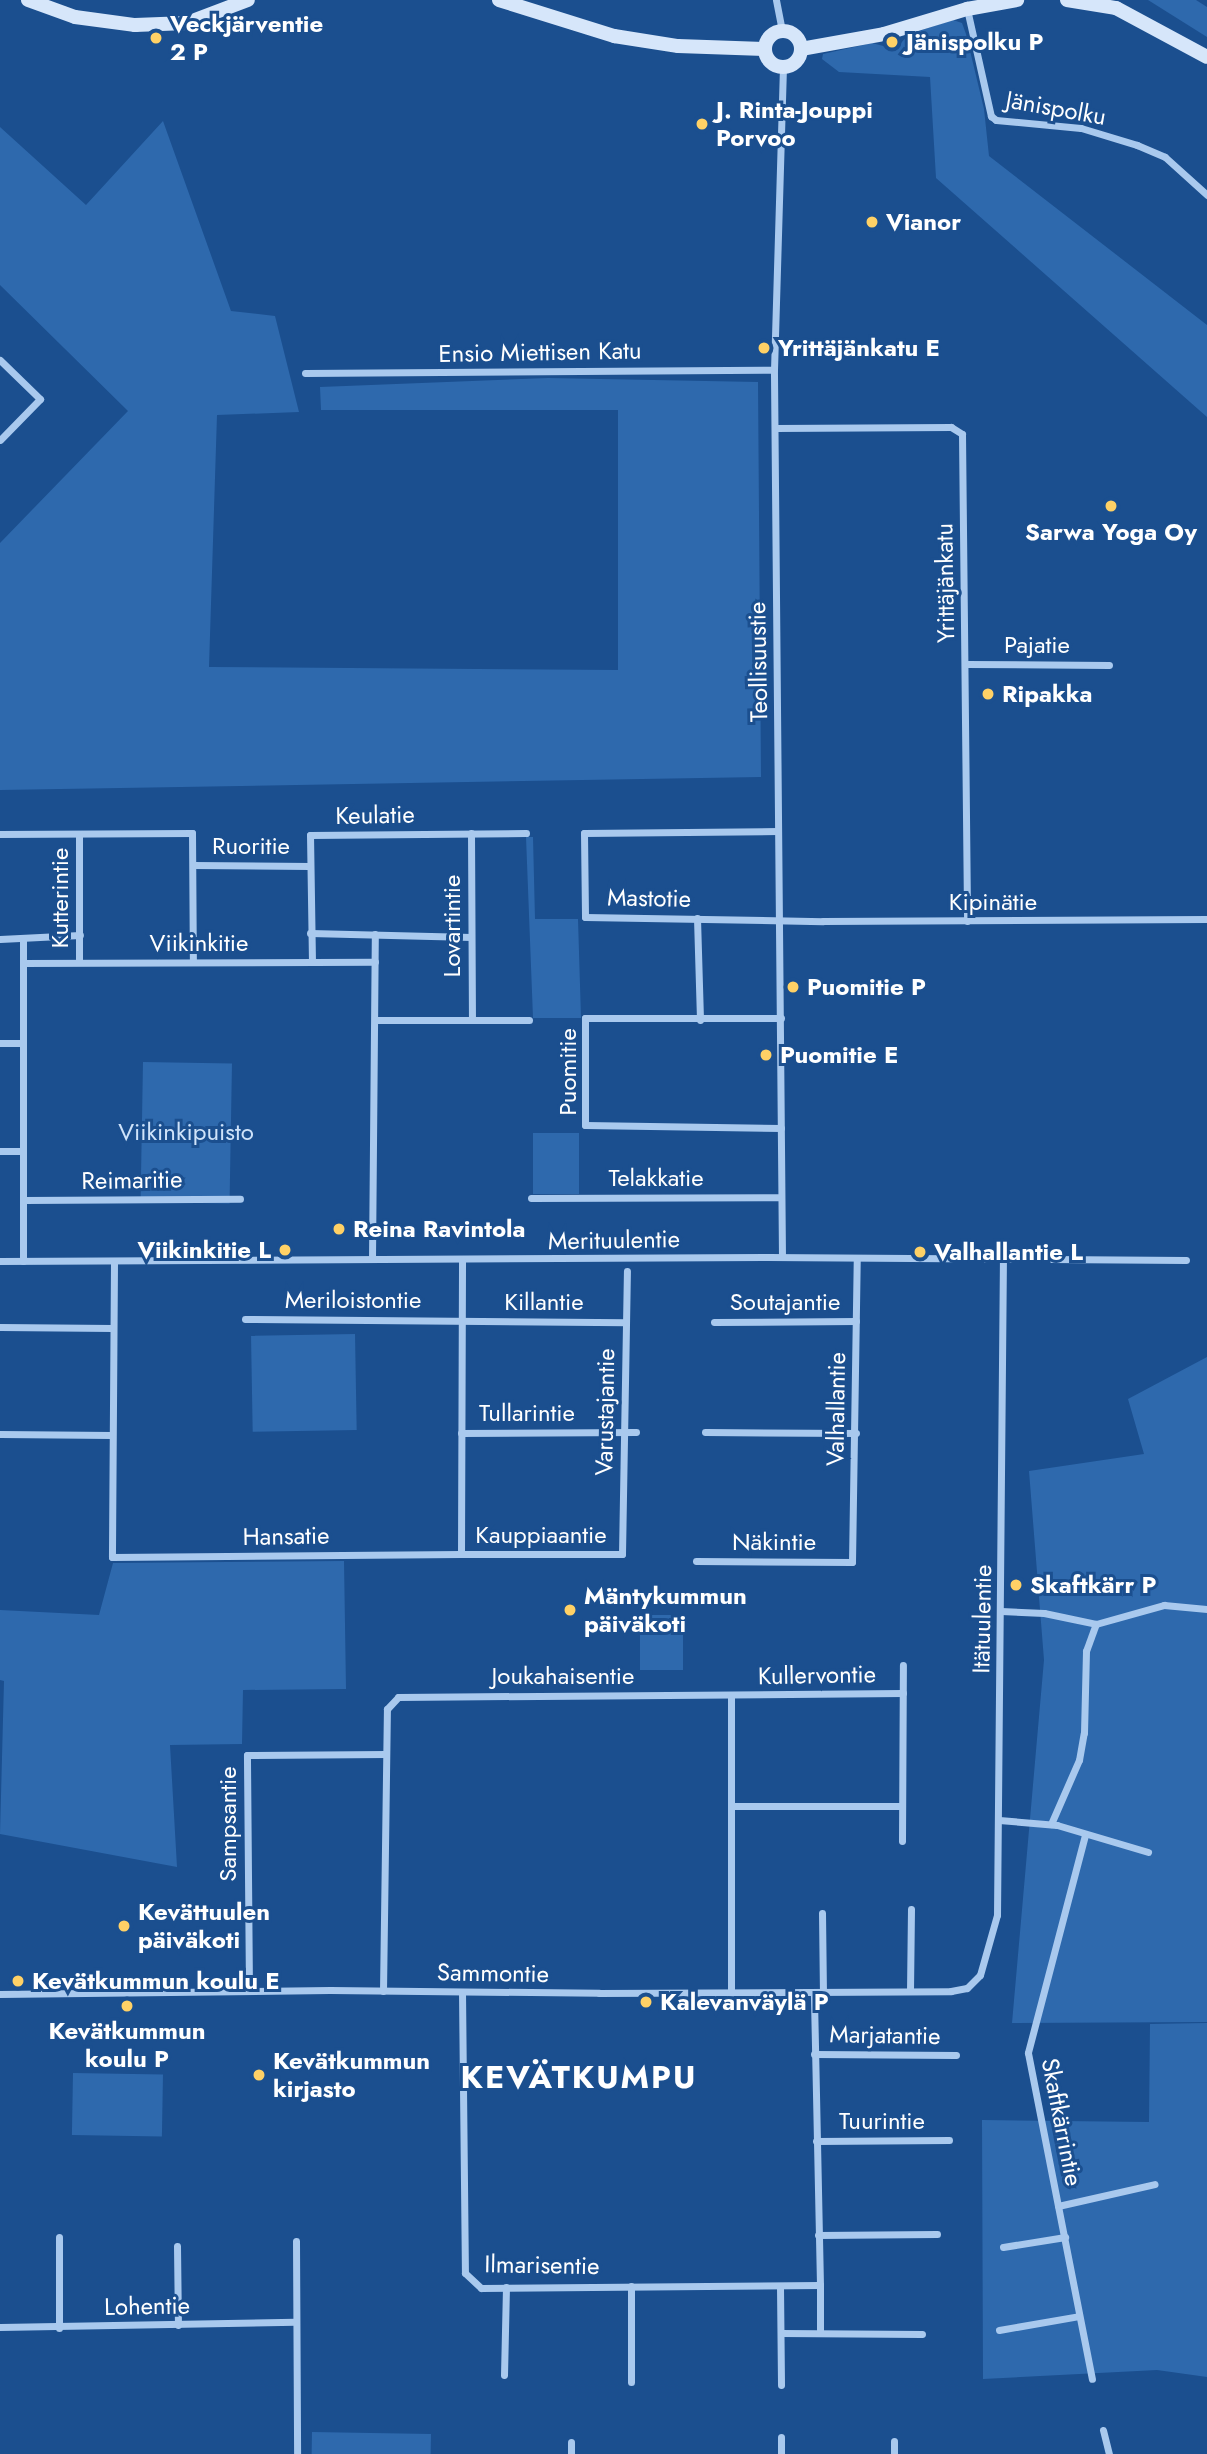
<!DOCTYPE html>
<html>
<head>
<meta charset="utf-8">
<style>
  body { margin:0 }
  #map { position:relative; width:1207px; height:2454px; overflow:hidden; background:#1b4f8f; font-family:Jost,sans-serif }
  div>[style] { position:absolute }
  .green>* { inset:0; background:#2e69ad; transform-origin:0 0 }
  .street>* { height:7px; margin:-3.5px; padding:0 3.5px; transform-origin:3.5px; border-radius:3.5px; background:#a9c9ee }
  .secondary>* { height:14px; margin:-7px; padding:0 7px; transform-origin:7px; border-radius:7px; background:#d6e6fa }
  .secondary>.ring { margin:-7px; padding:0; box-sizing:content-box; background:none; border:14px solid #d6e6fa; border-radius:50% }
  .dots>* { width:19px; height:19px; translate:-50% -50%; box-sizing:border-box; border:4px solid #1b4f8f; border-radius:50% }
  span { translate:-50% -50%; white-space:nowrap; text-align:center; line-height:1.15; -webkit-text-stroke:6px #1b4f8f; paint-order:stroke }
  .poi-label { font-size:24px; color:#fff; font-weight:700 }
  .left { translate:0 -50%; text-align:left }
  .right { translate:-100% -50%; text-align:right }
  .street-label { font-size:24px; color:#fff }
  .park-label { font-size:24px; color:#cfe3fa }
  .district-label { font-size:32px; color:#fff; font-weight:700; letter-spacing:2px }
</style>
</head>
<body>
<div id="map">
  <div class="green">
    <div style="clip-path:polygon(1148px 0,1196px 0,1207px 7px,1207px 37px)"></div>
    <div style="clip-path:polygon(953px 20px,962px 23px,966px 34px,984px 109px,989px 156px,1207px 325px,1207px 417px,936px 178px,930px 77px,839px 72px,822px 59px,823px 54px,872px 43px,887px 47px,901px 43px,909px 34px)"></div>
    <div style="clip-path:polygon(163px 121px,231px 311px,275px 316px,299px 412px,217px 415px,209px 667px,618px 670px,618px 410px,321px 410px,320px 387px,548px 378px,758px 382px,761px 777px,0 790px,0 543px,128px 411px,0 285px,0 127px,86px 205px)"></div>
    <div style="clip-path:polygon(526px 837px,533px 837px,535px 919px,578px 919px,581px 1018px,533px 1018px)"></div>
    <div style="left:143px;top:1062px;width:89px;height:140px;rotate:1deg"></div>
    <div style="left:533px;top:1133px;width:46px;height:61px"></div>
    <div style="left:355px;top:1334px;width:96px;height:104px;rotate:89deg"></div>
    <div style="clip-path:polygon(1207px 1357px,1207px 2022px,1012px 2023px,1044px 1660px,1029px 1471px,1144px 1454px,1128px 1399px)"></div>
    <div style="clip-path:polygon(344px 1561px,346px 1689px,243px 1690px,242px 1744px,170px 1745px,177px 1867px,0 1834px,4px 1681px,0 1680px,0 1610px,99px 1615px,113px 1563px)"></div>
    <div style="left:640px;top:1615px;width:43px;height:55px"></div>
    <div style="clip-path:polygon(1207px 2023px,1207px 2377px,1157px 2370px,983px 2379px,982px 2120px,1149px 2122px,1150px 2024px)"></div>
    <div style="left:73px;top:2073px;width:90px;height:62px;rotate:1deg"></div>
    <div style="left:312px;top:2432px;width:119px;height:22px;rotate:1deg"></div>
  </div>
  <div class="street">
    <div style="left:776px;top:0;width:32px;rotate:79deg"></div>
    <div style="left:967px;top:9px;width:110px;rotate:77.4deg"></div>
    <div style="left:991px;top:116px;width:6px;rotate:39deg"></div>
    <div style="left:996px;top:120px;width:85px;rotate:5.4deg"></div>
    <div style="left:1081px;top:128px;width:59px;rotate:16.9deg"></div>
    <div style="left:1137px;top:145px;width:30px;rotate:23deg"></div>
    <div style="left:1165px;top:157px;width:57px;rotate:42.1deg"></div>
    <div style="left:0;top:360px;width:56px;rotate:44.3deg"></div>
    <div style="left:40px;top:399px;width:57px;rotate:134.3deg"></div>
    <div style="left:305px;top:373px;width:469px;rotate:-0.4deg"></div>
    <div style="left:775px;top:428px;width:176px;rotate:-0.3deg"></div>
    <div style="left:951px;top:427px;width:13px;rotate:32deg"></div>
    <div style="left:962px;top:434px;width:487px;rotate:89.4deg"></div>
    <div style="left:966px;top:664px;width:143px;rotate:0.4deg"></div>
    <div style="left:778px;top:831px;width:194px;rotate:179.4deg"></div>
    <div style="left:584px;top:833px;width:84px;rotate:89.3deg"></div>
    <div style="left:585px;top:917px;width:238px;rotate:1deg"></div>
    <div style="left:823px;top:921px;width:384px;rotate:-0.3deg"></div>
    <div style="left:471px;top:833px;width:186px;rotate:89.7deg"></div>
    <div style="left:0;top:834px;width:192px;rotate:-0.3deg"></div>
    <div style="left:192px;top:833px;width:128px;rotate:89.6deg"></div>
    <div style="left:79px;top:834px;width:128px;rotate:90deg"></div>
    <div style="left:193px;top:865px;width:117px;rotate:0.5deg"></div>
    <div style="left:697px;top:918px;width:102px;rotate:88.3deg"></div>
    <div style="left:310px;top:933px;width:161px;rotate:1.4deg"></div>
    <div style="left:0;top:939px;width:80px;rotate:-2.9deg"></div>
    <div style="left:312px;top:962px;width:127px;rotate:-90.9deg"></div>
    <div style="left:310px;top:835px;width:216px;rotate:-0.5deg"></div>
    <div style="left:23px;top:963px;width:352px;rotate:-0.2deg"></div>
    <div style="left:375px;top:1020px;width:154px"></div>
    <div style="left:0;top:1043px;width:22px"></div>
    <div style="left:781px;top:1128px;width:196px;rotate:-179.1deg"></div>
    <div style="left:585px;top:1125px;width:107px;rotate:-90deg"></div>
    <div style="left:585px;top:1018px;width:196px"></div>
    <div style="left:0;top:1151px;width:22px"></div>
    <div style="left:531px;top:1198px;width:250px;rotate:-0.2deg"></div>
    <div style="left:24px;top:1200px;width:216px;rotate:-0.3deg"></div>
    <div style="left:782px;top:1257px;width:887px;rotate:-90.52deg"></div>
    <div style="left:774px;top:370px;width:303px;rotate:-88.3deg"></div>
    <div style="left:372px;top:1259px;width:325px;rotate:-89.5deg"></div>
    <div style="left:0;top:1261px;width:768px;rotate:-0.3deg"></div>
    <div style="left:768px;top:1257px;width:418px;rotate:0.4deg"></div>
    <div style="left:23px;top:1261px;width:322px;rotate:-90deg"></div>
    <div style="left:114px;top:1263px;width:294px;rotate:90.4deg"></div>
    <div style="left:112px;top:1557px;width:349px;rotate:-0.5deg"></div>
    <div style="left:461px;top:1554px;width:294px;rotate:-89.8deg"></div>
    <div style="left:245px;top:1319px;width:381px;rotate:0.5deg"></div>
    <div style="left:714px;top:1322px;width:142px;rotate:-0.4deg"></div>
    <div style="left:0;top:1327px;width:113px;rotate:0.5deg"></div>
    <div style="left:705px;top:1432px;width:151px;rotate:0.4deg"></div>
    <div style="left:461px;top:1433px;width:175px;rotate:-0.3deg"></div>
    <div style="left:0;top:1434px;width:112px;rotate:0.5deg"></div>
    <div style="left:461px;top:1554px;width:161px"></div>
    <div style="left:622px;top:1554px;width:283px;rotate:-89deg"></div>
    <div style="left:696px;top:1561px;width:156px;rotate:0.4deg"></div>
    <div style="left:852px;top:1562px;width:304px;rotate:-89.1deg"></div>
    <div style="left:1001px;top:1611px;width:43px;rotate:2.7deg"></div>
    <div style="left:1044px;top:1613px;width:53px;rotate:11.9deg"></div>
    <div style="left:1096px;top:1624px;width:71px;rotate:-15.6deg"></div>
    <div style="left:1164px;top:1605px;width:43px;rotate:5.3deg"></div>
    <div style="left:731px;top:1695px;width:296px;rotate:90deg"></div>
    <div style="left:732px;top:1806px;width:170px"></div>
    <div style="left:999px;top:1820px;width:58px;rotate:4.9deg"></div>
    <div style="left:1057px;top:1825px;width:95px;rotate:16.5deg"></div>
    <div style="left:1051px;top:1824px;width:70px;rotate:-66.4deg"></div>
    <div style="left:1079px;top:1760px;width:27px;rotate:-80deg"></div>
    <div style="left:1084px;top:1733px;width:82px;rotate:-88.6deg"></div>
    <div style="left:1086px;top:1651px;width:29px;rotate:-70deg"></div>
    <div style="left:1085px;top:1835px;width:225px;rotate:104.7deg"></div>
    <div style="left:1028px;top:2053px;width:332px;rotate:78.9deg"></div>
    <div style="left:902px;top:1841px;width:176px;rotate:-89.7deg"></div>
    <div style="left:822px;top:1913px;width:79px;rotate:89.3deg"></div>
    <div style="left:249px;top:1990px;width:235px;rotate:-90.5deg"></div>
    <div style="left:247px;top:1755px;width:139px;rotate:-0.4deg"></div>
    <div style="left:383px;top:1991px;width:282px;rotate:-89.2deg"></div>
    <div style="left:387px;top:1709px;width:16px;rotate:-47deg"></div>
    <div style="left:398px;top:1697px;width:505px;rotate:-0.45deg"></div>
    <div style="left:910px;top:1991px;width:82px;rotate:-89.3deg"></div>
    <div style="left:462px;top:1992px;width:281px;rotate:89.4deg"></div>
    <div style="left:465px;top:2273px;width:22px;rotate:43deg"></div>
    <div style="left:481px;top:2288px;width:339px;rotate:-0.5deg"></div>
    <div style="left:820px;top:2285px;width:293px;rotate:-91.2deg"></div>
    <div style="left:0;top:1994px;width:330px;rotate:-0.7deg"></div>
    <div style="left:330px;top:1990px;width:269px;rotate:0.6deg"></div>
    <div style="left:599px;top:1993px;width:352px;rotate:-0.3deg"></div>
    <div style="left:951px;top:1991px;width:16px;rotate:-11deg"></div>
    <div style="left:967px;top:1988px;width:18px;rotate:-45deg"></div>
    <div style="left:980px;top:1975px;width:62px;rotate:-74.2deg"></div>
    <div style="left:997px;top:1915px;width:655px;rotate:-89.48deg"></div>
    <div style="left:814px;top:2054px;width:142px;rotate:0.4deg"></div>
    <div style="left:816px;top:2141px;width:133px;rotate:-0.4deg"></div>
    <div style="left:1058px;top:2206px;width:99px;rotate:-12.8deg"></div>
    <div style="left:818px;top:2235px;width:119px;rotate:-0.5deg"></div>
    <div style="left:59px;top:2237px;width:91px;rotate:90deg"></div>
    <div style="left:296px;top:2241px;width:213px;rotate:89.7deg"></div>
    <div style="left:177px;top:2246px;width:79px;rotate:89.3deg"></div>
    <div style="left:1003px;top:2247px;width:63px;rotate:-9.2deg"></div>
    <div style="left:820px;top:2285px;width:48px;rotate:90deg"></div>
    <div style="left:631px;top:2286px;width:96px;rotate:90deg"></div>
    <div style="left:780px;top:2287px;width:98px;rotate:89.4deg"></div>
    <div style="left:0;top:2327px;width:295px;rotate:-1deg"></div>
    <div style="left:999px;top:2330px;width:81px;rotate:-9.9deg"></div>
    <div style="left:781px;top:2333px;width:141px;rotate:0.4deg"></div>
    <div style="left:504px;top:2375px;width:88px;rotate:-88.7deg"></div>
    <div style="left:1103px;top:2430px;width:25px;rotate:76deg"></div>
    <div style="left:571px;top:2442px;width:12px;rotate:90deg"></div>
    <div style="left:781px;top:2454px;width:17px;rotate:-90deg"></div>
    <div style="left:894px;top:2454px;width:13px;rotate:-90deg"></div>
  </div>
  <div class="secondary">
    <div style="left:28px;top:0;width:50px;rotate:19.9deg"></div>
    <div style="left:75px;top:17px;width:61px;rotate:7.6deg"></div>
    <div style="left:135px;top:25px;width:52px;rotate:-2.2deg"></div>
    <div style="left:187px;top:23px;width:65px;rotate:-20.7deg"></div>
    <div style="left:499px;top:0;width:121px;rotate:17.4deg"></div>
    <div style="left:614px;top:36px;width:65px;rotate:8.9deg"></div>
    <div style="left:678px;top:46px;width:87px;rotate:2deg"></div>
    <div style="left:1067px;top:0;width:50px;rotate:9.3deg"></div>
    <div style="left:1116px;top:8px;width:103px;rotate:28.3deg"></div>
    <div class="ring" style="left:765px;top:31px;width:22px;height:22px"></div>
    <div style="left:801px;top:49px;width:84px;rotate:-10.2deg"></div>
    <div style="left:884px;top:34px;width:87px;rotate:-16.8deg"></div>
    <div style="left:967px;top:9px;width:51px;rotate:-10.2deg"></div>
  </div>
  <div class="dots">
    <div style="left:156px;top:38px;background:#ffd166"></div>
    <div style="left:892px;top:42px;background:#ffd166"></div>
    <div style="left:702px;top:124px;background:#ffd166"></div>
    <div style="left:872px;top:222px;background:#ffd166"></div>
    <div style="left:764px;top:348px;background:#ffd166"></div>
    <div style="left:1111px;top:506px;background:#ffd166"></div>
    <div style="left:988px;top:694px;background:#ffd166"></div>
    <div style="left:793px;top:987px;background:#ffd166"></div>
    <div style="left:766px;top:1055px;background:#ffd166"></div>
    <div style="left:339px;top:1229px;background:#ffd166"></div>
    <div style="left:285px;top:1250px;background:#ffd166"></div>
    <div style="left:920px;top:1252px;background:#ffd166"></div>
    <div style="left:1016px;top:1585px;background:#ffd166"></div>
    <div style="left:570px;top:1610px;background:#ffd166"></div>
    <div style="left:124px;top:1926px;background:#ffd166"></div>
    <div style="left:18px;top:1981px;background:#ffd166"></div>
    <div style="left:646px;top:2002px;background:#ffd166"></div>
    <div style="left:127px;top:2006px;background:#ffd166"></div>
    <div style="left:259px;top:2075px;background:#ffd166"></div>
  </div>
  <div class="poi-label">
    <span class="left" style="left:170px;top:38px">Veckjärventie<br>2 P</span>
    <span class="left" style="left:906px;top:42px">Jänispolku P</span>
    <span class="left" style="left:716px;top:124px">J. Rinta-Jouppi<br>Porvoo</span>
    <span class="left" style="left:886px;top:222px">Vianor</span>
    <span class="left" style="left:778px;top:348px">Yrittäjänkatu E</span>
    <span style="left:1111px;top:532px">Sarwa Yoga Oy</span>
    <span class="left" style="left:1002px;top:694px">Ripakka</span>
    <span class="left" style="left:807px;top:987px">Puomitie P</span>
    <span class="left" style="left:780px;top:1055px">Puomitie E</span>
    <span class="left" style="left:353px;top:1229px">Reina Ravintola</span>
    <span class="right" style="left:271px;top:1250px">Viikinkitie L</span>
    <span class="left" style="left:934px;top:1252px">Valhallantie L</span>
    <span class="left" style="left:1030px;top:1585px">Skaftkärr P</span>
    <span class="left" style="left:584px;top:1610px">Mäntykummun<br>päiväkoti</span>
    <span class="left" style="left:138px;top:1926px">Kevättuulen<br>päiväkoti</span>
    <span class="left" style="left:32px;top:1981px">Kevätkummun koulu E</span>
    <span class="left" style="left:660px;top:2002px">Kalevanväylä P</span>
    <span style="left:127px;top:2045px">Kevätkummun<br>koulu P</span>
    <span class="left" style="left:273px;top:2075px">Kevätkummun<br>kirjasto</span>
  </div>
  <div class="street-label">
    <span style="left:1056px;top:108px;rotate:10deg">Jänispolku</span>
    <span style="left:540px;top:352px;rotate:-1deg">Ensio Miettisen Katu</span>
    <span style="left:945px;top:583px;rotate:-91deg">Yrittäjänkatu</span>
    <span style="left:1037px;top:645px">Pajatie</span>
    <span style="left:758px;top:662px;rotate:-91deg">Teollisuustie</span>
    <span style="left:375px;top:815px;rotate:-1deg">Keulatie</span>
    <span style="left:251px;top:846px">Ruoritie</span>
    <span style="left:60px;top:898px;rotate:-90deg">Kutterintie</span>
    <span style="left:649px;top:898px;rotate:1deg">Mastotie</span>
    <span style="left:993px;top:902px">Kipinätie</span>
    <span style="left:452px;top:926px;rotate:-90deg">Lovartintie</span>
    <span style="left:199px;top:943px">Viikinkitie</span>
    <span style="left:568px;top:1072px;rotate:-90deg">Puomitie</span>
    <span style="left:656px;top:1178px">Telakkatie</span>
    <span style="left:132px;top:1180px;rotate:-1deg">Reimaritie</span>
    <span style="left:614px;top:1240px;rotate:-1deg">Merituulentie</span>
    <span style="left:353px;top:1300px">Meriloistontie</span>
    <span style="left:544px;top:1302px">Killantie</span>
    <span style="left:785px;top:1302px">Soutajantie</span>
    <span style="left:836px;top:1409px;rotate:-89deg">Valhallantie</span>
    <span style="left:605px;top:1412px;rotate:-89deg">Varustajantie</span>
    <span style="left:527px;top:1413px">Tullarintie</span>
    <span style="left:541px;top:1535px">Kauppiaantie</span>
    <span style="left:286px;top:1536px;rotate:-1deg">Hansatie</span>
    <span style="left:774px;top:1542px">Näkintie</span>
    <span style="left:982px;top:1619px;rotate:-89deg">Itätuulentie</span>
    <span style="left:817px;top:1675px;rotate:-1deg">Kullervontie</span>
    <span style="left:563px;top:1676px">Joukahaisentie</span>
    <span style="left:228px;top:1824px;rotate:-90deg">Sampsantie</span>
    <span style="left:493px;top:1973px;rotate:1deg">Sammontie</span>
    <span style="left:885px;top:2035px;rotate:1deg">Marjatantie</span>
    <span style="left:882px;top:2121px">Tuurintie</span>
    <span style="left:1062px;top:2122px;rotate:79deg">Skaftkärrintie</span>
    <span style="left:542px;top:2265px;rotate:1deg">Ilmarisentie</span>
    <span style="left:147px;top:2306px;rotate:-1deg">Lohentie</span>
  </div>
  <div class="park-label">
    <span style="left:186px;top:1132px">Viikinkipuisto</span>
  </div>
  <div class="district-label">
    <span style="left:579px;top:2077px">KEVÄTKUMPU</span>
  </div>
</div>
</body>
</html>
